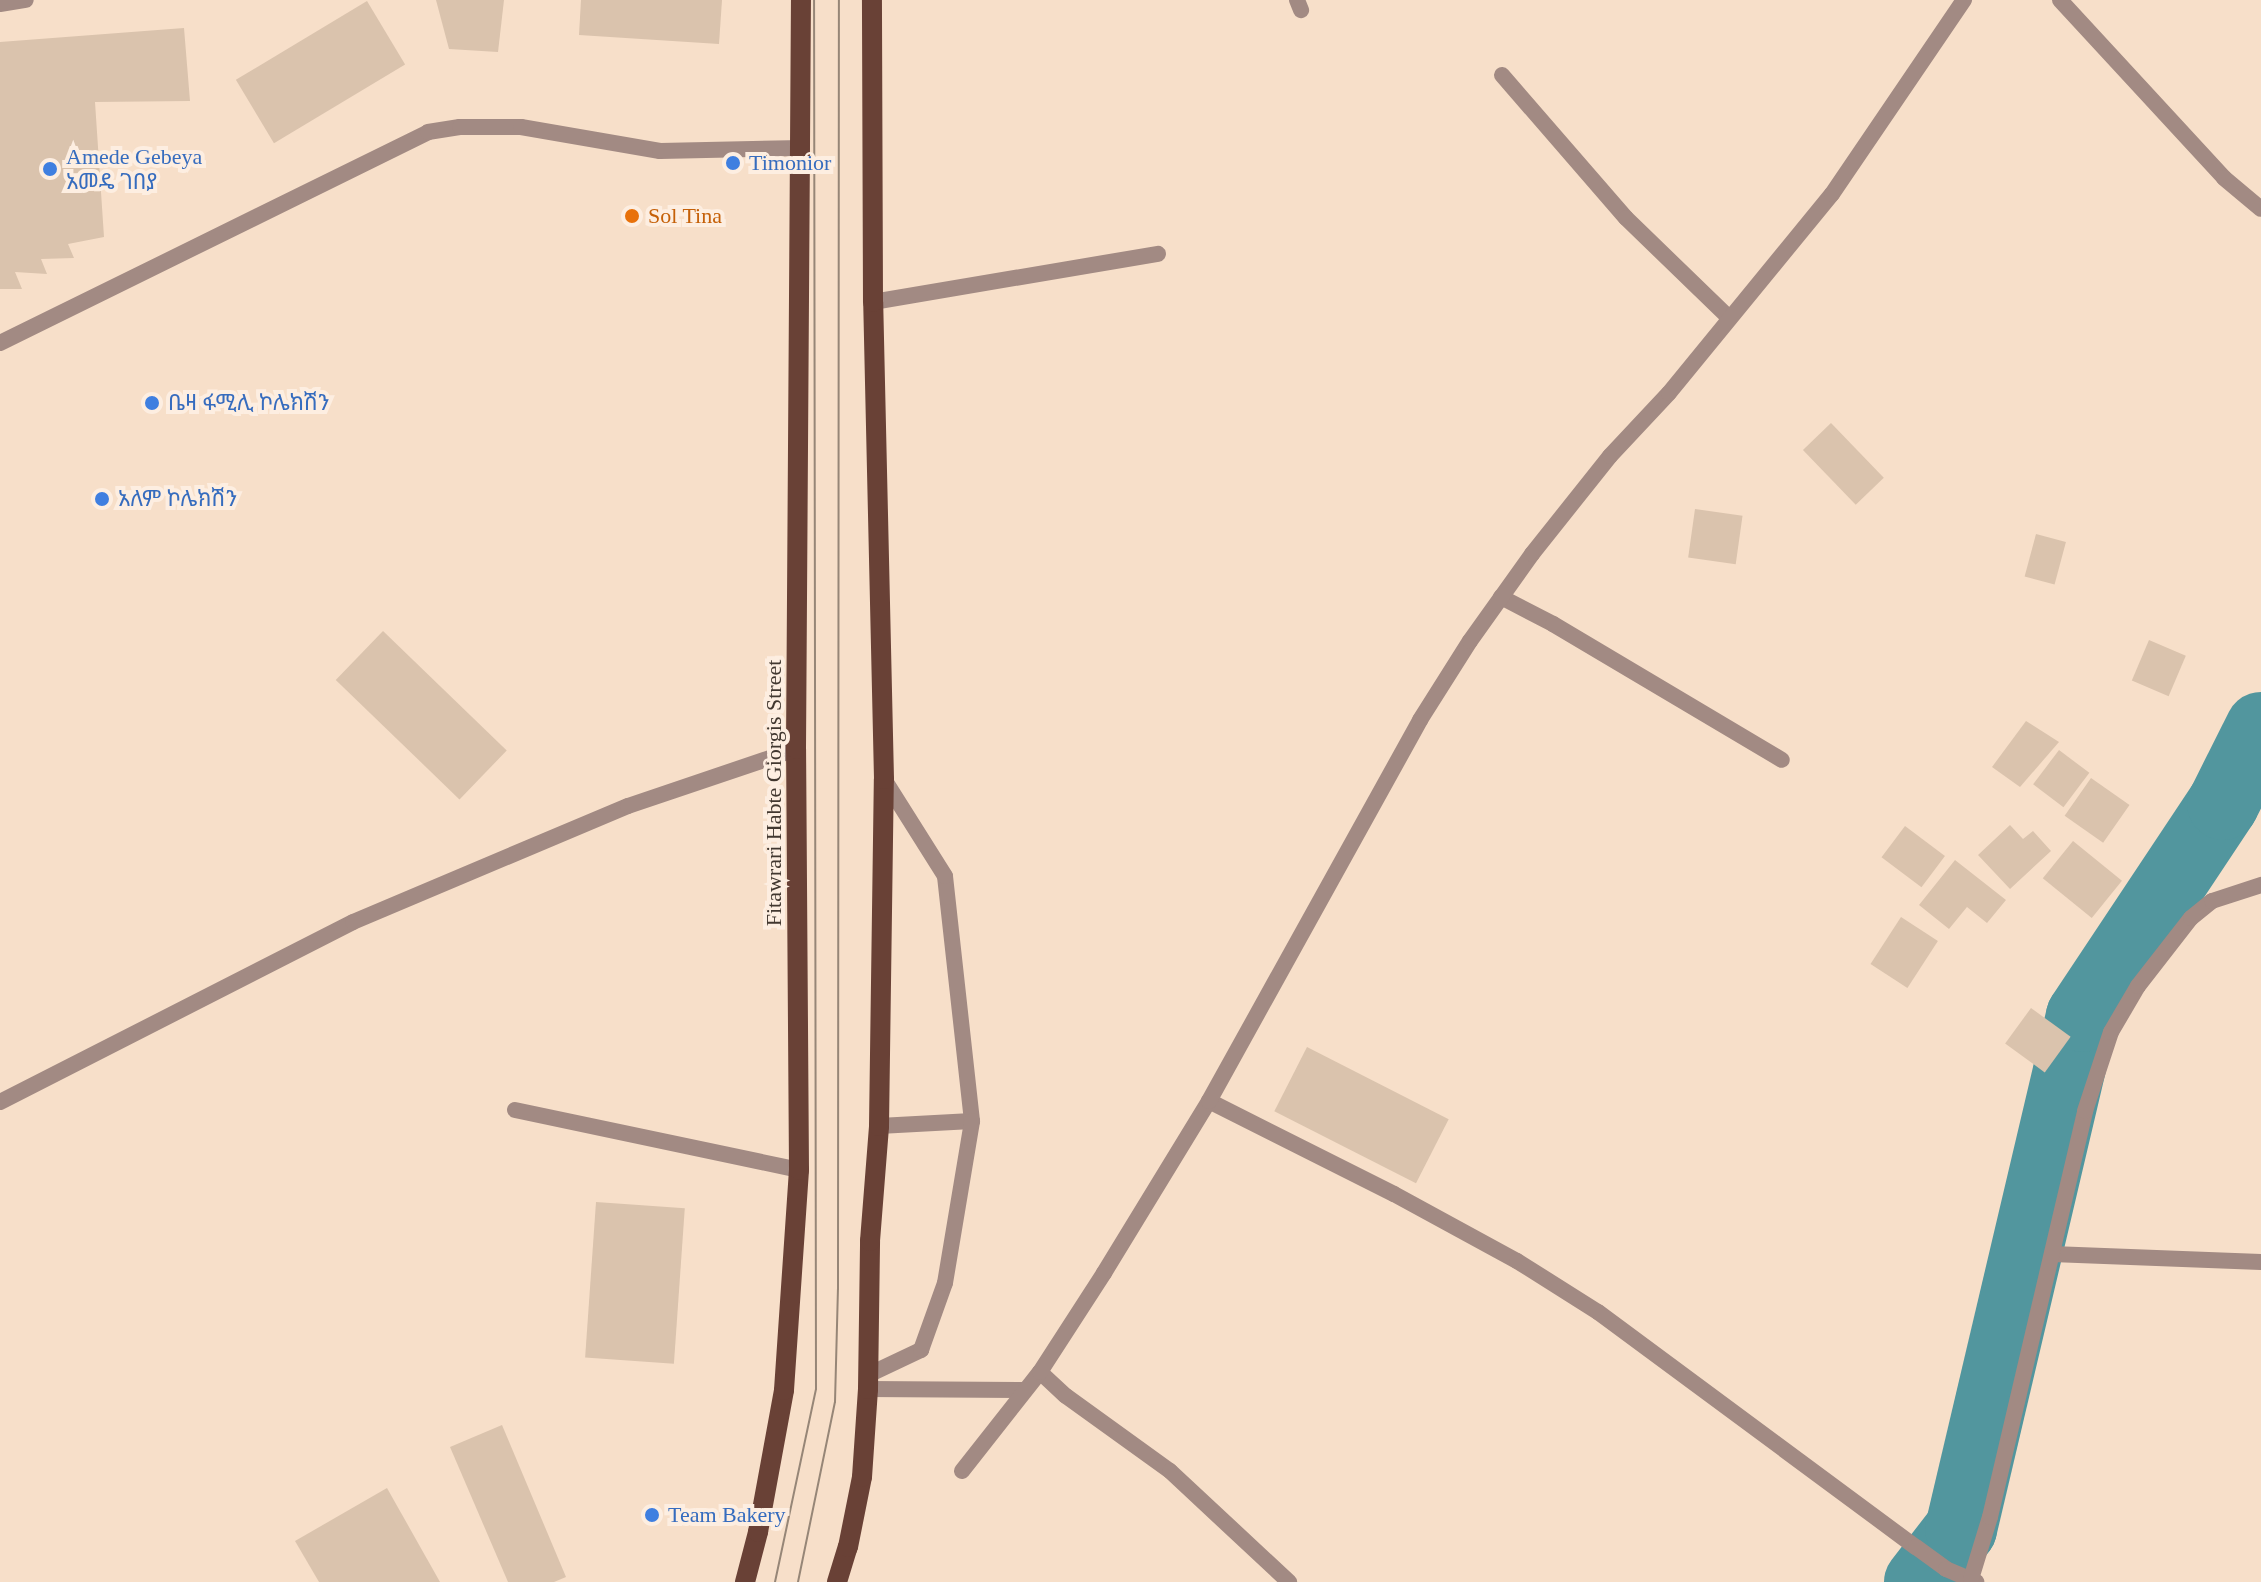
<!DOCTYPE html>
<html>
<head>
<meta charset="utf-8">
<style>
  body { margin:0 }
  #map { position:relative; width:2261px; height:1582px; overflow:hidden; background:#f7dfc9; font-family:"Times New Roman","Noto Sans Ethiopic",serif }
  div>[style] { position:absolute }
  .river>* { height:72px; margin:-36px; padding:0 36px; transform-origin:36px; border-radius:36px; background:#52969e }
  .building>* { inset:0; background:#dac3ad; transform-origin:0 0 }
  .service>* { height:16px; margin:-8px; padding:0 8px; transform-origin:8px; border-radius:8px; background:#a28a83 }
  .minor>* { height:16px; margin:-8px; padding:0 8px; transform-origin:8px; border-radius:8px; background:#a28a83 }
  .tertiary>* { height:16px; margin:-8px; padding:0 8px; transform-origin:8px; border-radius:8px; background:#a28a83 }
  .primary>* { height:20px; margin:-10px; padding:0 10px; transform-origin:10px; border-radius:10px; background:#694136 }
  .tram>* { height:2px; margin:-1px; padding:0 1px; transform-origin:1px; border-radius:1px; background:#968677 }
  .dots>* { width:22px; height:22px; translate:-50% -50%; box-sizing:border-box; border:4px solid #fdeee1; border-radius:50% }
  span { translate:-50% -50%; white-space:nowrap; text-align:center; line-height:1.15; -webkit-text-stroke:8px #fdeee1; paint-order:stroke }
  .shop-label { font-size:22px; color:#366cbe }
  .left { translate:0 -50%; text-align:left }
  .food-label { font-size:22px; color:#c56008 }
  .street-label { font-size:22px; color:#41372f }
</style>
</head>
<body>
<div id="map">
  <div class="river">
    <div style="left:1920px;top:1582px;width:67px;rotate:-52.3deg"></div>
    <div style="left:1961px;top:1529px;width:527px;rotate:-76.73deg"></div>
    <div style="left:2082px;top:1016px;width:255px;rotate:-56.4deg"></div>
    <div style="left:2223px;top:804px;width:85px;rotate:-63.4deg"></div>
  </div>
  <div class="building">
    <div style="clip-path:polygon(436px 0,504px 0,498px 52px,449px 49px)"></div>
    <div style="clip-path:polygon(581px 0,722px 0,719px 44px,579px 35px)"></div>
    <div style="left:367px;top:1px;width:74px;height:153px;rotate:59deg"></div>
    <div style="clip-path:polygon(184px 28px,190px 101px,95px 102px,104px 237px,68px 244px,74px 258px,41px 259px,47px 274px,15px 272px,22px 289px,0 289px,0 42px)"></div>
    <div style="left:1831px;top:423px;width:76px;height:39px;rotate:46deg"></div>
    <div style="left:1695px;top:509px;width:48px;height:49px;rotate:8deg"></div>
    <div style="left:2036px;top:534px;width:31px;height:44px;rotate:15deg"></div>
    <div style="left:383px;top:631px;width:172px;height:68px;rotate:44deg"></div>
    <div style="left:2149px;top:640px;width:40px;height:44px;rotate:23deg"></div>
    <div style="clip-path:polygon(2026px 721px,2059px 742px,2020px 787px,1992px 767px)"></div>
    <div style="left:2059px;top:750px;width:38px;height:43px;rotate:37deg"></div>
    <div style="left:2091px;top:778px;width:47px;height:46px;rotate:35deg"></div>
    <div style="clip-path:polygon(2010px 825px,2023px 839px,2033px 831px,2051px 851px,2010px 889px,1978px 855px)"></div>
    <div style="left:1905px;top:826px;width:50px;height:39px;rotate:37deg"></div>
    <div style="left:2073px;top:841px;width:63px;height:48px;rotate:39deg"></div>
    <div style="clip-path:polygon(1955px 860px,2006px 900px,1987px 923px,1967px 907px,1949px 929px,1919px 905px)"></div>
    <div style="left:1901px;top:917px;width:44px;height:56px;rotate:33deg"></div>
    <div style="left:2031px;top:1008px;width:49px;height:44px;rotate:36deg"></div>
    <div style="left:1307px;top:1047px;width:159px;height:72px;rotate:27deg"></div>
    <div style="left:596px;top:1202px;width:89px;height:156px;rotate:4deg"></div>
    <div style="clip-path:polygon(502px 1425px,566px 1577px,554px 1582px,508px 1582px,450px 1447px)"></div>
    <div style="clip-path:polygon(387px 1488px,440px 1582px,319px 1582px,295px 1541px)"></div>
  </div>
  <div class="service">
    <div style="left:0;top:4px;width:26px;rotate:-9deg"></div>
    <div style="left:515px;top:1110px;width:290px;rotate:11.9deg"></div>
    <div style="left:879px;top:1126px;width:93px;rotate:-3.1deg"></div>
    <div style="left:972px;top:1121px;width:246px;rotate:-96.3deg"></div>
    <div style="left:945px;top:876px;width:115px;rotate:-122.2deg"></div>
    <div style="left:868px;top:1375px;width:59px;rotate:-25.3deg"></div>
    <div style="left:921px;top:1350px;width:71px;rotate:-70.3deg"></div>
    <div style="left:945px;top:1283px;width:164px;rotate:-80.5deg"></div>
  </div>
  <div class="minor">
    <div style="left:1297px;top:0;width:11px;rotate:68deg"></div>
    <div style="left:2060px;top:0;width:242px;rotate:47.3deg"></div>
    <div style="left:2224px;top:178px;width:48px;rotate:40deg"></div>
    <div style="left:1502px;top:75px;width:189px;rotate:49.1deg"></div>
    <div style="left:1626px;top:218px;width:142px;rotate:44.1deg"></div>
    <div style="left:873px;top:302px;width:289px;rotate:-9.6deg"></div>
    <div style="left:1501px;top:597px;width:59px;rotate:27.4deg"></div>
    <div style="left:1553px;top:624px;width:266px;rotate:30.7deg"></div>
    <div style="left:1209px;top:1101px;width:207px;rotate:26.7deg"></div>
    <div style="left:1394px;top:1194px;width:140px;rotate:28.6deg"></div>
    <div style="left:1517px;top:1261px;width:96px;rotate:32.2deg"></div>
    <div style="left:1598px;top:1312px;width:395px;rotate:36.5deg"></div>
    <div style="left:1916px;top:1547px;width:37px;rotate:36deg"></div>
    <div style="left:1946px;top:1569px;width:33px;rotate:23deg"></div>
    <div style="left:2052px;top:1254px;width:209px;rotate:2.2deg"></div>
    <div style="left:1040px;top:1372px;width:35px;rotate:43deg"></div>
    <div style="left:1066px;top:1396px;width:128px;rotate:35.8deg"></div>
    <div style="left:1170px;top:1471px;width:163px;rotate:43deg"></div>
    <div style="left:868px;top:1389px;width:157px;rotate:0.4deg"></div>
    <div style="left:962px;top:1471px;width:126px;rotate:-51.8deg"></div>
    <div style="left:1040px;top:1372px;width:118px;rotate:-57.1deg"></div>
    <div style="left:1104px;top:1273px;width:202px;rotate:-58.6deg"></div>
    <div style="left:1209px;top:1101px;width:436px;rotate:-61deg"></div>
    <div style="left:1420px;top:720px;width:93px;rotate:-57.7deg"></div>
    <div style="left:1470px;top:641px;width:107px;rotate:-54.5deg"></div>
    <div style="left:1532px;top:554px;width:125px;rotate:-51.5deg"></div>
    <div style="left:1610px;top:456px;width:86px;rotate:-46.9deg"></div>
    <div style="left:1669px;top:393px;width:257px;rotate:-50.7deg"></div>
    <div style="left:1832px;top:194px;width:235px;rotate:-55.8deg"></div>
    <div style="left:1971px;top:1579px;width:65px;rotate:-73deg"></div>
    <div style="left:1990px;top:1517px;width:417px;rotate:-76.8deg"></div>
    <div style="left:2085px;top:1111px;width:83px;rotate:-71.8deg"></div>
    <div style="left:2111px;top:1032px;width:53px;rotate:-59.6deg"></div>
    <div style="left:2138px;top:986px;width:86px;rotate:-52.1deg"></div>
    <div style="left:2191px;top:918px;width:27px;rotate:-39deg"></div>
    <div style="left:2212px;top:901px;width:52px;rotate:-18.1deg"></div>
  </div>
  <div class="tertiary">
    <div style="left:0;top:343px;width:477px;rotate:-26.2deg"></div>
    <div style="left:428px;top:132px;width:32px;rotate:-9deg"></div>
    <div style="left:460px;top:127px;width:61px"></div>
    <div style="left:521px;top:127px;width:141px;rotate:9.8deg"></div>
    <div style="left:660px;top:151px;width:142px;rotate:-1.2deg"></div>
    <div style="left:0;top:1102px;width:396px;rotate:-27deg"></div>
    <div style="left:353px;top:922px;width:298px;rotate:-22.9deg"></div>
    <div style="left:628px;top:806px;width:177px;rotate:-18.7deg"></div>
  </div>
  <div class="primary">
    <div style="left:745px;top:1582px;width:52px;rotate:-75.4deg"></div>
    <div style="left:758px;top:1532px;width:144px;rotate:-79.6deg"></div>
    <div style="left:784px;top:1390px;width:221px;rotate:-86.1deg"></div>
    <div style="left:799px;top:1170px;width:421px;rotate:-90.4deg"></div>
    <div style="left:796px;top:749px;width:749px;rotate:-89.62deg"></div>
    <div style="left:837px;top:1582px;width:37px;rotate:-73deg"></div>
    <div style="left:848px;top:1547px;width:71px;rotate:-78.7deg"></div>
    <div style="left:862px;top:1477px;width:88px;rotate:-86.1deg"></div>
    <div style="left:868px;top:1389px;width:148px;rotate:-89.2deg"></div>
    <div style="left:870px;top:1241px;width:115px;rotate:-85.5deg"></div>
    <div style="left:879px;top:1126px;width:347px;rotate:-89.2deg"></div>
    <div style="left:884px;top:779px;width:477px;rotate:-91.3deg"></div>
    <div style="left:873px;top:302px;width:302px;rotate:-90.2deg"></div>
  </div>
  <div class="tram">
    <div style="left:775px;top:1582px;width:197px;rotate:-78deg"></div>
    <div style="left:816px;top:1389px;width:1389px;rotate:-90.08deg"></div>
    <div style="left:798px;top:1582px;width:184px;rotate:-78.4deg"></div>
    <div style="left:835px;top:1402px;width:113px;rotate:-88.5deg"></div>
    <div style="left:838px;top:1289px;width:1289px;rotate:-89.96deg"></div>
  </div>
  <div class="dots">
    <div style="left:733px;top:163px;background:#3f7fe0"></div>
    <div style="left:50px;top:169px;background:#3f7fe0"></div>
    <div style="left:632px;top:216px;background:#e8710a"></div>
    <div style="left:152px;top:403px;background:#3f7fe0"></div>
    <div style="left:102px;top:499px;background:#3f7fe0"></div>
    <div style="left:652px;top:1515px;background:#3f7fe0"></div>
  </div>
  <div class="shop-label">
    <span class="left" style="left:66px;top:169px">Amede Gebeya<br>አመዴ ገበያ</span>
    <span class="left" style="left:749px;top:163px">Timonior</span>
    <span class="left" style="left:168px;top:403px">ቤዛ ፋሚሊ ኮሌክሽን</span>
    <span class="left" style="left:118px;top:499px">አለም ኮሌክሽን</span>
    <span class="left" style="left:668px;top:1515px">Team Bakery</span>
  </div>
  <div class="food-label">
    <span class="left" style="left:648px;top:216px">Sol Tina</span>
  </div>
  <div class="street-label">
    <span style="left:774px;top:793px;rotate:-90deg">Fitawrari Habte Giorgis Street</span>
  </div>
</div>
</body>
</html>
